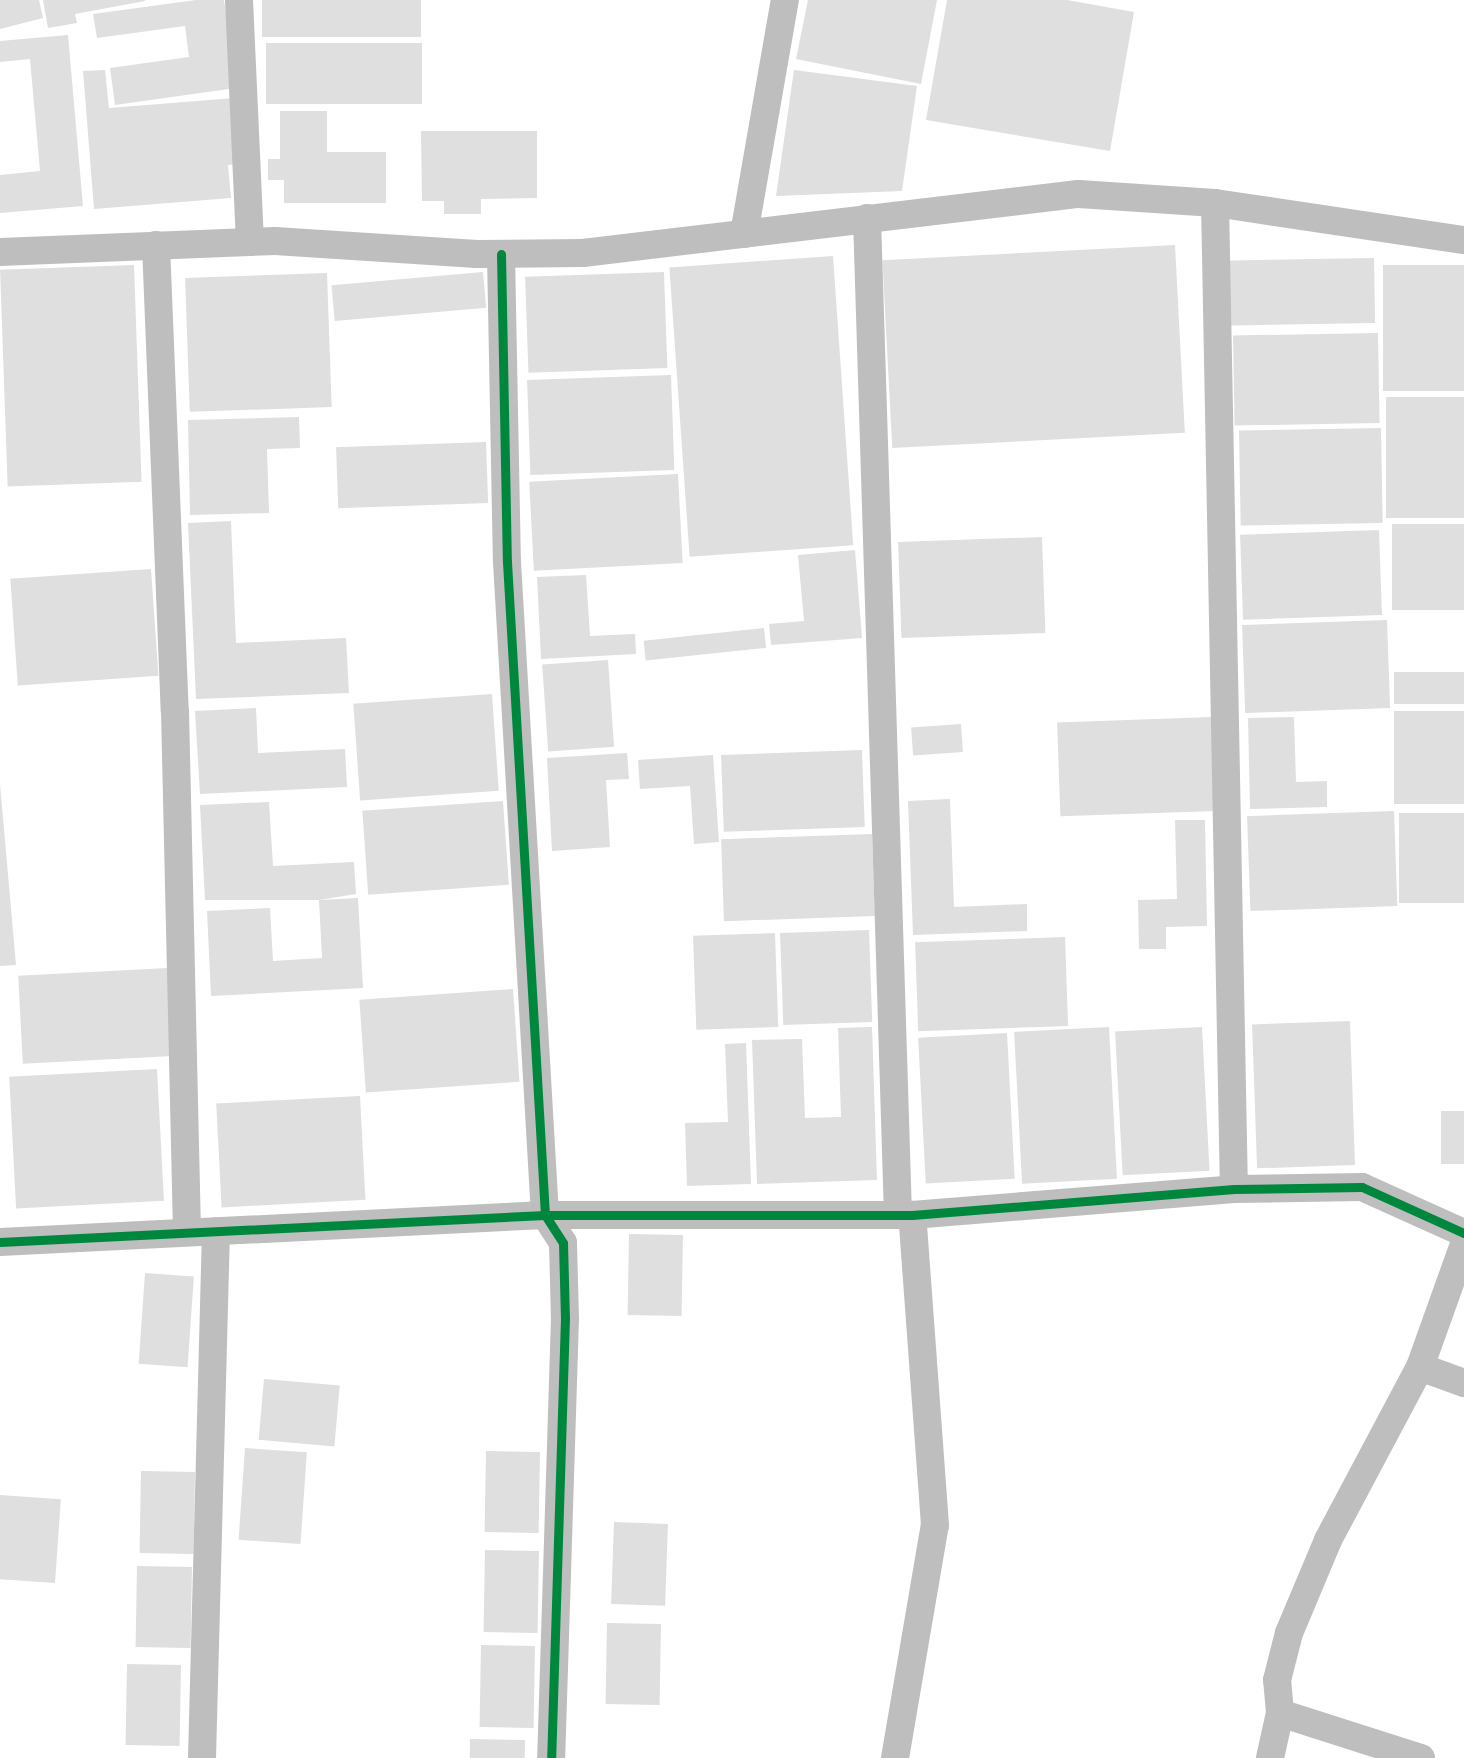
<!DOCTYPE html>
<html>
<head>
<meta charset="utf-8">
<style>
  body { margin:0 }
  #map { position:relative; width:1464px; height:1758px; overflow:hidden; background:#fff; font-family:"Varela Round",sans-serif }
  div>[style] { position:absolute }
  .building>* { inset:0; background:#dfdfdf; transform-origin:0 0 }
  .street>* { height:28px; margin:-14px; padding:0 14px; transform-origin:14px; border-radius:14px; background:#bebebe }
  .cycleway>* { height:9px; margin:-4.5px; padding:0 4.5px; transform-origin:4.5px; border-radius:4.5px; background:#00873e }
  span { translate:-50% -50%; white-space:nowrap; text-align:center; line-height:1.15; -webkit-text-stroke:6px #fff; paint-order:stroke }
</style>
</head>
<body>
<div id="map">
  <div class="building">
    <div style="clip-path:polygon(0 0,39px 0,43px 18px,0 29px)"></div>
    <div style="clip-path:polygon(43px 0,145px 0,145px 1px,75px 14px,77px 23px,48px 28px)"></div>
    <div style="clip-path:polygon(196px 0,224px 0,236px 88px,115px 105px,110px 68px,189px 57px,185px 26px,97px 38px,93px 14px)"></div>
    <div style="left:262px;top:0;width:159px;height:37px"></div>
    <div style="clip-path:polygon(808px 0,937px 0,921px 84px,796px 59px)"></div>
    <div style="clip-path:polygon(947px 0,1067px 0,1134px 12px,1110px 151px,926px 120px)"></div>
    <div style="clip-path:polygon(68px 35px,83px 206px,0 213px,0 175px,40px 171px,30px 59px,0 62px,0 41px)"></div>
    <div style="left:422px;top:43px;width:61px;height:156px;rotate:90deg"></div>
    <div style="clip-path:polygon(105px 70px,109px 108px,234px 98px,240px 164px,228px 165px,231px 198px,94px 209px,83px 71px)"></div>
    <div style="clip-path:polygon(794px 70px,917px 86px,902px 191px,776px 196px)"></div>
    <div style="clip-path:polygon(280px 111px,327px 111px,327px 152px,386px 152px,386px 203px,284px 203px,284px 180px,268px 180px,268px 159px,280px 159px)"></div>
    <div style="clip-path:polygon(421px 131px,537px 131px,537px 198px,481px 199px,481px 214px,444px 214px,444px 201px,422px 201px)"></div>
    <div style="left:1175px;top:245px;width:188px;height:293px;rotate:87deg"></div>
    <div style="left:833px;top:256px;width:290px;height:164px;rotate:86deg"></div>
    <div style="left:1374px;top:258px;width:65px;height:151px;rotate:89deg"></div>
    <div style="left:134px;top:265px;width:217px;height:134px;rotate:88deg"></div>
    <div style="left:1464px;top:265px;width:126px;height:81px;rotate:90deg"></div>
    <div style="left:483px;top:272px;width:36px;height:152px;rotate:85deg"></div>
    <div style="left:664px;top:272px;width:96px;height:139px;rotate:88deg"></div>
    <div style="left:327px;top:273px;width:134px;height:142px;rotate:88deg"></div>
    <div style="left:1378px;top:333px;width:90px;height:145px;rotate:89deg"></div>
    <div style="left:671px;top:375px;width:95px;height:144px;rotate:88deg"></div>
    <div style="left:1464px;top:397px;width:121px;height:78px;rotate:90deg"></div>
    <div style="clip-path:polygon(299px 417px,300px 448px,267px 449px,269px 513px,190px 515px,188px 420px)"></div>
    <div style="left:1381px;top:428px;width:95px;height:142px;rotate:89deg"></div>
    <div style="left:486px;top:442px;width:61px;height:150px;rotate:88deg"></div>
    <div style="left:678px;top:474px;width:89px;height:149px;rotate:87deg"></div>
    <div style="clip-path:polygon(231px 521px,236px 643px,346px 638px,349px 693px,196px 699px,188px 523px)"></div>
    <div style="left:1464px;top:524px;width:86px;height:72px;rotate:90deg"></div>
    <div style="left:1379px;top:530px;width:85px;height:139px;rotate:88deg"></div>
    <div style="left:1042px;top:537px;width:96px;height:144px;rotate:88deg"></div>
    <div style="clip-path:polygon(855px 550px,862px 638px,771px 645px,769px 624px,804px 621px,798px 555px)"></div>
    <div style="left:151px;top:569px;width:107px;height:141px;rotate:86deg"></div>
    <div style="clip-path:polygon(586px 575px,590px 636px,635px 634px,636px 654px,541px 659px,537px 577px)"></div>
    <div style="left:1387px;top:620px;width:88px;height:145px;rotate:88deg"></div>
    <div style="left:764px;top:628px;width:20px;height:121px;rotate:84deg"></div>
    <div style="left:608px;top:660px;width:87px;height:66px;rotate:86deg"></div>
    <div style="left:1464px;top:672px;width:32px;height:70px;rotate:90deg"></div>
    <div style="left:492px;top:694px;width:97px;height:139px;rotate:86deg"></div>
    <div style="clip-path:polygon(256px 708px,258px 753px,345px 749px,347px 787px,200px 794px,195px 711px)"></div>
    <div style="left:1464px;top:711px;width:93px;height:70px;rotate:90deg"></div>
    <div style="left:1212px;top:717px;width:94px;height:155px;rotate:88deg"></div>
    <div style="clip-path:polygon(1294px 717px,1296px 782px,1327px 781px,1327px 807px,1250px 809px,1248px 718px)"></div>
    <div style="left:961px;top:724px;width:28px;height:50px;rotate:86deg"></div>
    <div style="left:862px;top:750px;width:77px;height:141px;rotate:88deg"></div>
    <div style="clip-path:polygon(627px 753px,629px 779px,606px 780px,610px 847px,552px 851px,547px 758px)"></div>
    <div style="clip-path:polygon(713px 755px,719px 842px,694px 844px,690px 786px,640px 789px,638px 760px)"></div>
    <div style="clip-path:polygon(0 784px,16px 965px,0 966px)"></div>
    <div style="clip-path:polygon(950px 799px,954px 907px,1027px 904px,1027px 931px,913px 935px,908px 801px)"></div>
    <div style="left:503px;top:801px;width:84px;height:141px;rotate:86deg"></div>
    <div style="clip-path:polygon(269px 802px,273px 866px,354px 862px,356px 894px,319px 900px,358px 898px,363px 988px,211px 996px,207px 911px,270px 908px,273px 961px,322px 958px,319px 900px,205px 900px,200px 805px)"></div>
    <div style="left:1394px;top:811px;width:95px;height:147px;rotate:88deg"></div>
    <div style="left:1464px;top:813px;width:90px;height:65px;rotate:90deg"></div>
    <div style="clip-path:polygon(1175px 820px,1205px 820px,1207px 926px,1166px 927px,1166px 949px,1139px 949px,1138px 900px,1177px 899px)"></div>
    <div style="left:872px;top:834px;width:82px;height:151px;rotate:88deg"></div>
    <div style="left:869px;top:930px;width:92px;height:89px;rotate:88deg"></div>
    <div style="left:775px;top:933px;width:94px;height:82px;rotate:88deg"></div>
    <div style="left:1065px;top:937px;width:89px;height:150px;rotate:88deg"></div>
    <div style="left:168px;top:968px;width:88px;height:150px;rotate:87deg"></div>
    <div style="left:513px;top:989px;width:93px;height:154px;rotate:86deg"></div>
    <div style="left:1350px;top:1021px;width:144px;height:98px;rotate:88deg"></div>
    <div style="clip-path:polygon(872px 1027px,877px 1180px,757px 1184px,752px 1040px,802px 1039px,805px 1118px,841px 1117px,838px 1028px)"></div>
    <div style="left:1109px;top:1027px;width:152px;height:95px;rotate:87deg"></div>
    <div style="left:1202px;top:1027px;width:144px;height:87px;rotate:87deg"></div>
    <div style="left:1007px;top:1033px;width:146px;height:89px;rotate:87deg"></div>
    <div style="clip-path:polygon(746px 1043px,751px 1184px,687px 1186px,685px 1123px,728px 1122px,725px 1044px)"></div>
    <div style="left:157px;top:1069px;width:132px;height:148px;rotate:87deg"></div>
    <div style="left:360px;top:1096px;width:104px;height:144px;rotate:87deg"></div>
    <div style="left:1464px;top:1111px;width:53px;height:23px;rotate:90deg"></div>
    <div style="left:629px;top:1234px;width:54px;height:81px;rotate:1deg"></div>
    <div style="left:145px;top:1273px;width:49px;height:91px;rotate:4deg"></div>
    <div style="left:264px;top:1379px;width:76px;height:61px;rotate:5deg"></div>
    <div style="left:245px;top:1448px;width:62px;height:92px;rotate:4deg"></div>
    <div style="left:486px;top:1451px;width:54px;height:81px;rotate:1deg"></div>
    <div style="left:141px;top:1471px;width:54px;height:82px;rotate:1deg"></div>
    <div style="left:0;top:1495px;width:61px;height:84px;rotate:4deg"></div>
    <div style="left:614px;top:1522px;width:54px;height:82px;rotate:2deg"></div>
    <div style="left:485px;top:1550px;width:54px;height:82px;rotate:1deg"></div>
    <div style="left:137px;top:1566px;width:55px;height:81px;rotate:1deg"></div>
    <div style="left:607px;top:1623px;width:54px;height:81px;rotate:1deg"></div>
    <div style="left:481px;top:1645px;width:54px;height:82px;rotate:1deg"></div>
    <div style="left:127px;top:1664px;width:54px;height:81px;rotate:1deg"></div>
    <div style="left:470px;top:1739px;width:55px;height:19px;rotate:1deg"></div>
  </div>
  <div class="street">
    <div style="left:239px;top:0;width:242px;rotate:87.4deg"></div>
    <div style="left:1215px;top:203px;width:986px;rotate:88.9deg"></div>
    <div style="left:867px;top:218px;width:996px;rotate:88.22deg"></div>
    <div style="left:744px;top:234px;width:238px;rotate:-80.1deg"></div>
    <div style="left:156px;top:245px;width:466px;rotate:87.7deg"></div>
    <div style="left:175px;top:711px;width:520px;rotate:88.68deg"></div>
    <div style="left:0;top:252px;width:275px;rotate:-2.3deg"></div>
    <div style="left:275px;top:241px;width:202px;rotate:3.7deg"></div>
    <div style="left:477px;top:254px;width:106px;rotate:-0.5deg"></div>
    <div style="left:583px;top:253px;width:499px;rotate:-6.8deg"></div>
    <div style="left:1079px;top:194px;width:136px;rotate:3.8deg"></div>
    <div style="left:1215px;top:203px;width:252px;rotate:8.5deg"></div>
    <div style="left:501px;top:254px;width:308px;rotate:88.9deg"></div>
    <div style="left:507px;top:562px;width:654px;rotate:86.67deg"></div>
    <div style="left:545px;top:1215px;width:33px;rotate:57deg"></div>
    <div style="left:563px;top:1243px;width:75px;rotate:88.5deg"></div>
    <div style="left:565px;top:1318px;width:440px;rotate:91.8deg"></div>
    <div style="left:0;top:1242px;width:546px;rotate:-2.84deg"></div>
    <div style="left:545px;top:1215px;width:367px"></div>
    <div style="left:912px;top:1215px;width:323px;rotate:-4.6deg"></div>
    <div style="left:1234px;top:1189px;width:128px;rotate:-0.9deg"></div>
    <div style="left:1362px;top:1187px;width:112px;rotate:24.3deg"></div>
    <div style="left:1420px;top:1367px;width:47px;rotate:20deg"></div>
    <div style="left:1280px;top:1713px;width:148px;rotate:17.7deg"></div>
    <div style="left:202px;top:1758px;width:527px;rotate:-88.48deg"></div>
    <div style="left:895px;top:1758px;width:236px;rotate:-80.3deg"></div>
    <div style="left:935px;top:1525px;width:311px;rotate:-94.2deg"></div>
    <div style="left:1270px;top:1758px;width:46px;rotate:-77.5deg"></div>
    <div style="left:1280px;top:1713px;width:33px;rotate:-95deg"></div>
    <div style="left:1277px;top:1680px;width:49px;rotate:-75.7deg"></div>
    <div style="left:1289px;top:1633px;width:101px;rotate:-67.2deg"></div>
    <div style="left:1328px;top:1540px;width:196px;rotate:-62deg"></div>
    <div style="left:1420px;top:1367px;width:131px;rotate:-70.3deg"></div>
  </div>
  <div class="cycleway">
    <div style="left:501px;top:254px;width:308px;rotate:88.9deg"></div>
    <div style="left:507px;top:562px;width:654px;rotate:86.67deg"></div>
    <div style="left:545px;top:1215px;width:33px;rotate:57deg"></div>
    <div style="left:563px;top:1243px;width:75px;rotate:88.5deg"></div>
    <div style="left:565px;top:1318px;width:440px;rotate:91.8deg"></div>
    <div style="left:0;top:1242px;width:546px;rotate:-2.84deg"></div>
    <div style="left:545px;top:1215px;width:367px"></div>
    <div style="left:912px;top:1215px;width:323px;rotate:-4.6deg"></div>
    <div style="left:1234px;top:1189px;width:128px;rotate:-0.9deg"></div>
    <div style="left:1362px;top:1187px;width:112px;rotate:24.3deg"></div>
  </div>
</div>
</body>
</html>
